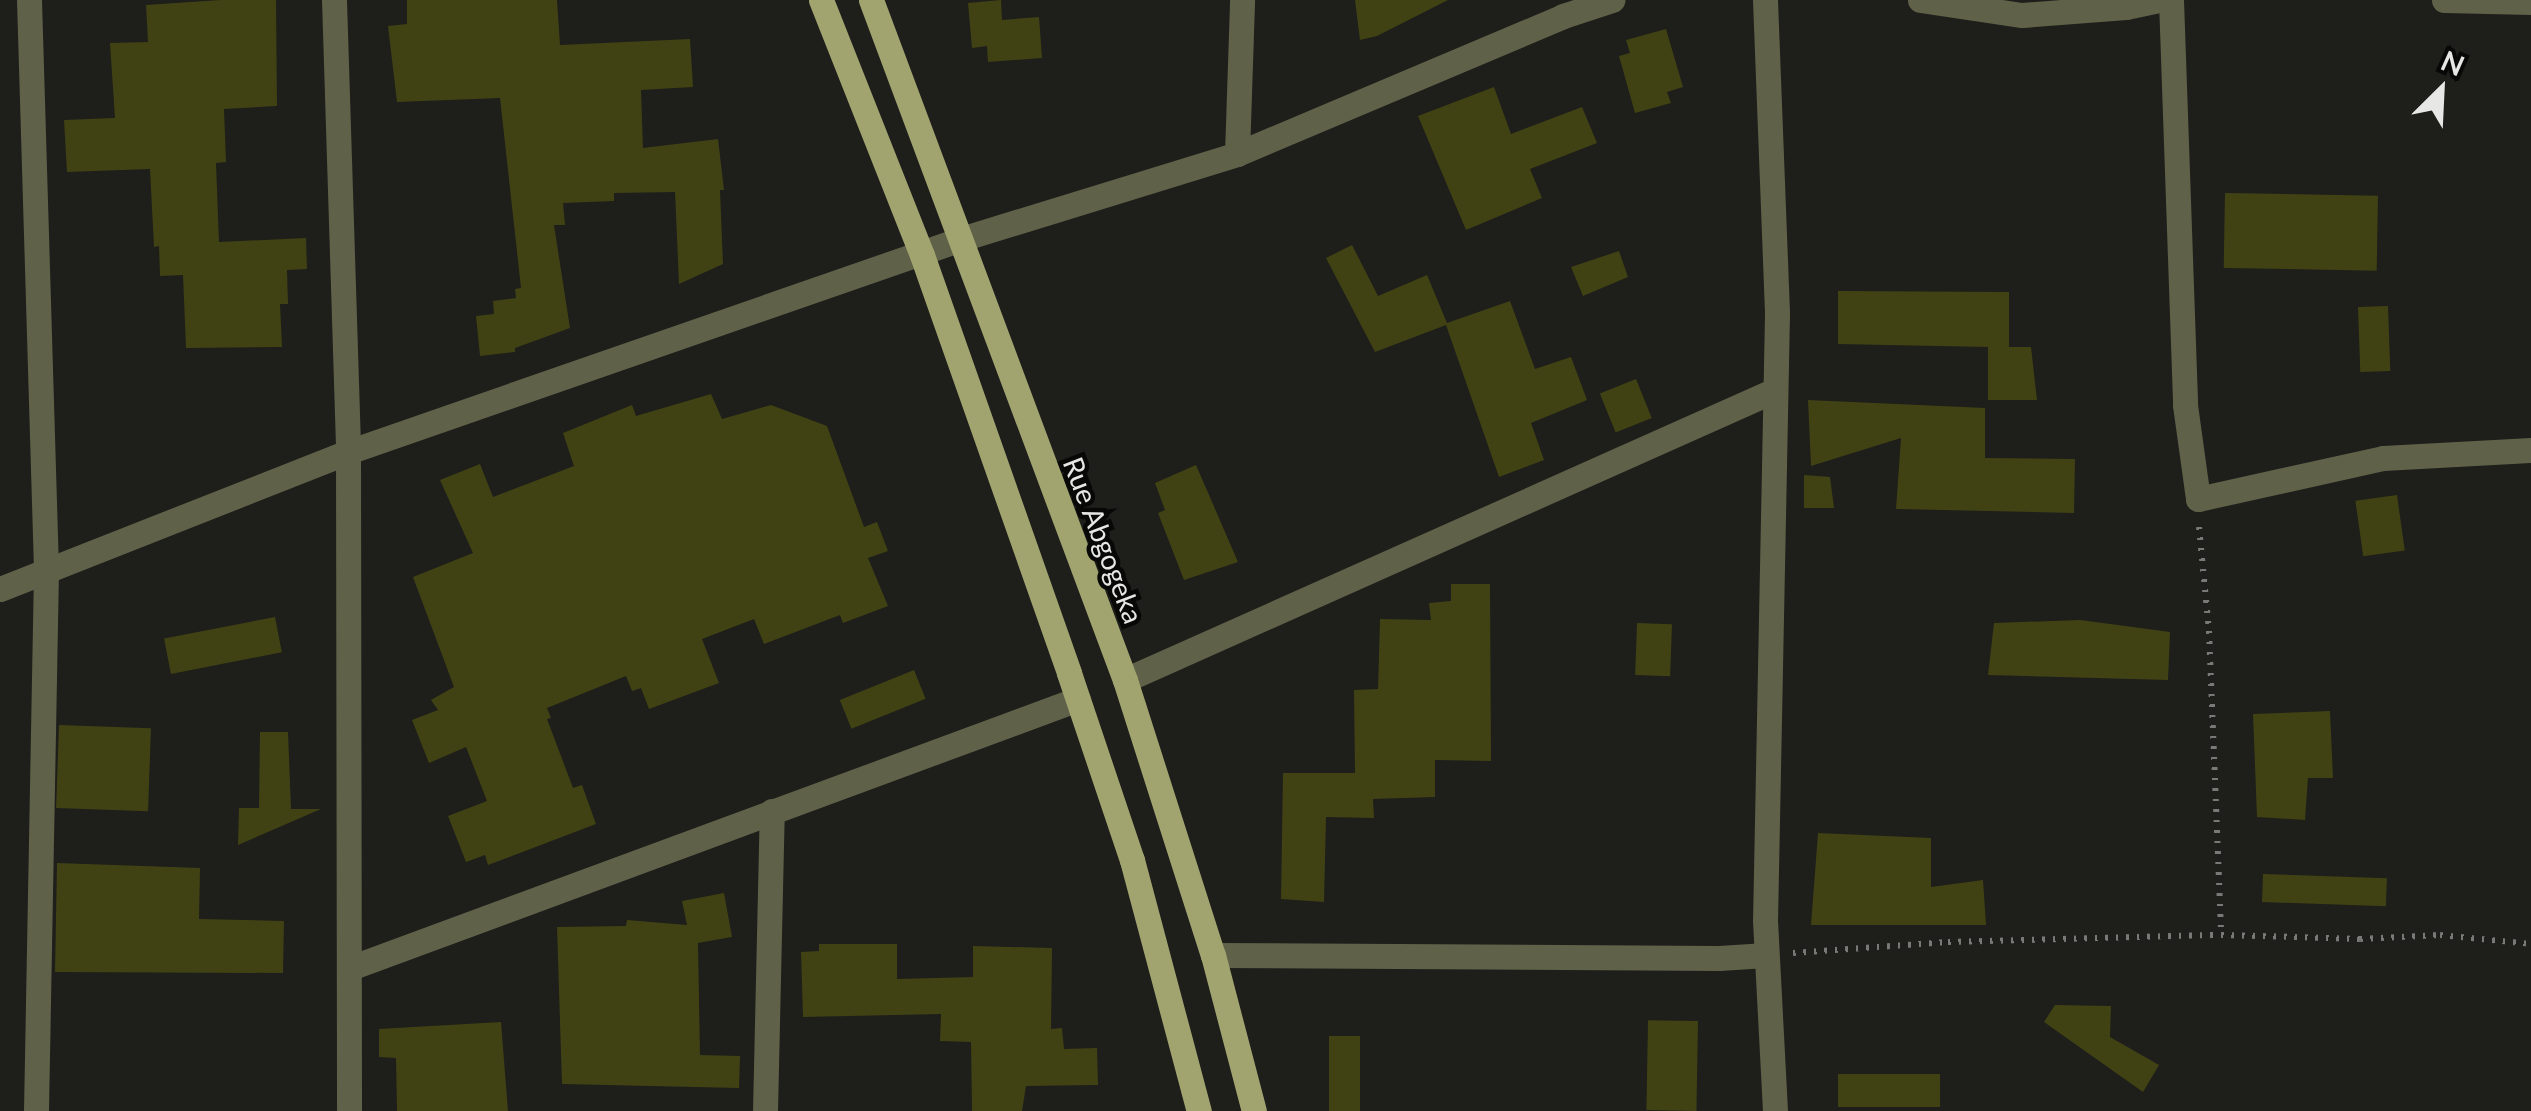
<!DOCTYPE html>
<html>
<head>
<meta charset="utf-8">
<style>
  body { margin:0 }
  #map { position:relative; width:2531px; height:1111px; overflow:hidden; background:#1e1e1b; font-family:Lato,sans-serif }
  div>[style] { position:absolute }
  .building>* { inset:0; background:#414213; transform-origin:0 0 }
  .path>* { height:6px; margin-top:-3px; transform-origin:0; background:repeating-linear-gradient(90deg,#797977 0 2.5px,transparent 0 10.5px) }
  .minor>* { height:25px; margin:-12.5px; padding:0 12.5px; transform-origin:12.5px; border-radius:12.5px; background:#5f6148 }
  .primary>* { height:25px; margin:-12.5px; padding:0 12.5px; transform-origin:12.5px; border-radius:12.5px; background:#a2a470 }
  span { translate:-50% -50%; white-space:nowrap; text-align:center; line-height:1.15; -webkit-text-stroke:9px #080807; paint-order:stroke }
  .street-label { font-size:28px; color:#e7e7e5 }
  .north { position:absolute; left:2391px; top:40px; width:100px; height:100px; -webkit-text-stroke:8px #080807; paint-order:stroke; rotate:24deg; font-size:28px; font-weight:700; line-height:40px; text-align:center; color:#e7e7e5 }
  .north::after { content:''; display:block; margin:auto; width:35px; height:45px; background:#e7e7e5; clip-path:polygon(50% 0,100% 100%,50% 72%,0 100%) }
</style>
</head>
<body>
<div id="map">
  <div class="building">
    <div style="clip-path:polygon(221px 0,276px 0,277px 106px,224px 109px,226px 162px,216px 163px,219px 242px,306px 238px,307px 269px,287px 270px,288px 304px,280px 304px,282px 347px,186px 348px,183px 275px,160px 276px,159px 246px,154px 247px,150px 169px,67px 172px,64px 120px,115px 118px,110px 43px,148px 42px,146px 5px)"></div>
    <div style="clip-path:polygon(407px 0,557px 0,560px 45px,690px 39px,693px 87px,641px 90px,643px 148px,718px 139px,724px 190px,720px 190px,723px 264px,679px 284px,675px 192px,614px 193px,614px 201px,563px 203px,565px 225px,554px 225px,570px 328px,515px 348px,515px 352px,480px 356px,476px 316px,494px 314px,493px 301px,516px 298px,515px 289px,521px 288px,500px 98px,397px 102px,388px 26px,407px 24px)"></div>
    <div style="clip-path:polygon(1001px 0,1002px 20px,1039px 17px,1042px 58px,988px 62px,987px 46px,972px 48px,968px 3px)"></div>
    <div style="clip-path:polygon(1355px 0,1448px 0,1377px 36px,1360px 40px)"></div>
    <div style="clip-path:polygon(1666px 29px,1683px 87px,1667px 92px,1671px 103px,1635px 113px,1619px 56px,1630px 53px,1626px 40px)"></div>
    <div style="clip-path:polygon(1494px 87px,1511px 134px,1582px 107px,1597px 143px,1530px 169px,1542px 198px,1466px 230px,1418px 116px)"></div>
    <div style="left:2225px;top:193px;width:153px;height:75px;rotate:1deg"></div>
    <div style="clip-path:polygon(1352px 245px,1378px 296px,1427px 275px,1447px 323px,1510px 301px,1535px 369px,1571px 357px,1587px 400px,1531px 423px,1544px 460px,1499px 477px,1446px 325px,1375px 352px,1326px 258px)"></div>
    <div style="clip-path:polygon(1619px 251px,1628px 277px,1583px 296px,1571px 267px)"></div>
    <div style="clip-path:polygon(1838px 291px,2009px 292px,2009px 347px,2031px 347px,2037px 400px,1988px 400px,1988px 347px,1838px 344px)"></div>
    <div style="left:2388px;top:306px;width:65px;height:30px;rotate:88deg"></div>
    <div style="left:1636px;top:379px;width:42px;height:39px;rotate:68deg"></div>
    <div style="clip-path:polygon(711px 394px,722px 419px,771px 405px,827px 426px,864px 527px,877px 522px,888px 551px,868px 558px,888px 606px,843px 623px,840px 615px,764px 644px,754px 619px,702px 639px,719px 683px,649px 709px,641px 688px,632px 691px,626px 676px,547px 708px,551px 718px,547px 719px,573px 788px,582px 785px,596px 824px,488px 865px,485px 855px,466px 862px,448px 816px,487px 801px,466px 747px,429px 763px,412px 720px,438px 710px,431px 700px,454px 687px,413px 577px,473px 553px,440px 480px,480px 464px,493px 497px,574px 466px,563px 433px,632px 405px,636px 416px)"></div>
    <div style="clip-path:polygon(1808px 400px,1985px 408px,1985px 458px,2075px 459px,2074px 513px,1896px 509px,1901px 438px,1811px 466px)"></div>
    <div style="clip-path:polygon(1196px 465px,1238px 562px,1184px 580px,1158px 513px,1165px 510px,1155px 483px)"></div>
    <div style="clip-path:polygon(1804px 475px,1830px 477px,1834px 508px,1804px 508px)"></div>
    <div style="left:2397px;top:495px;width:56px;height:42px;rotate:82deg"></div>
    <div style="clip-path:polygon(1451px 584px,1490px 584px,1491px 761px,1435px 760px,1435px 797px,1373px 799px,1374px 818px,1326px 817px,1324px 902px,1281px 899px,1283px 773px,1355px 773px,1354px 690px,1378px 689px,1380px 619px,1431px 620px,1429px 603px,1451px 601px)"></div>
    <div style="left:275px;top:617px;width:36px;height:113px;rotate:79deg"></div>
    <div style="clip-path:polygon(2080px 620px,2170px 632px,2168px 680px,1988px 675px,1994px 623px)"></div>
    <div style="left:1637px;top:623px;width:35px;height:52px;rotate:2deg"></div>
    <div style="left:914px;top:670px;width:31px;height:80px;rotate:68deg"></div>
    <div style="clip-path:polygon(2330px 711px,2333px 778px,2308px 778px,2305px 820px,2257px 817px,2253px 714px)"></div>
    <div style="left:59px;top:725px;width:92px;height:83px;rotate:2deg"></div>
    <div style="clip-path:polygon(260px 732px,288px 732px,291px 809px,321px 809px,238px 845px,239px 808px,259px 808px)"></div>
    <div style="clip-path:polygon(1818px 833px,1931px 838px,1931px 887px,1983px 880px,1986px 925px,1811px 925px)"></div>
    <div style="clip-path:polygon(57px 863px,200px 868px,199px 919px,284px 921px,283px 973px,55px 972px)"></div>
    <div style="left:2263px;top:874px;width:124px;height:28px;rotate:2deg"></div>
    <div style="clip-path:polygon(724px 893px,732px 937px,698px 943px,700px 1055px,740px 1056px,739px 1088px,562px 1084px,557px 927px,626px 926px,627px 920px,687px 925px,682px 901px)"></div>
    <div style="clip-path:polygon(819px 944px,897px 944px,897px 979px,973px 977px,973px 946px,1052px 948px,1051px 1029px,1062px 1028px,1064px 1049px,1097px 1048px,1098px 1085px,1026px 1086px,1022px 1111px,972px 1111px,971px 1042px,940px 1041px,941px 1014px,803px 1017px,801px 952px,819px 951px)"></div>
    <div style="clip-path:polygon(2055px 1005px,2111px 1006px,2110px 1037px,2159px 1065px,2143px 1092px,2044px 1022px)"></div>
    <div style="left:1698px;top:1021px;width:90px;height:50px;rotate:91deg"></div>
    <div style="clip-path:polygon(501px 1022px,508px 1111px,397px 1111px,396px 1058px,379px 1057px,379px 1029px)"></div>
    <div style="left:1329px;top:1036px;width:31px;height:75px"></div>
    <div style="left:1838px;top:1074px;width:102px;height:33px"></div>
  </div>
  <div class="path">
    <div style="left:2199px;top:527px;width:104px;rotate:84.5deg"></div>
    <div style="left:2209px;top:631px;width:304px;rotate:87.7deg"></div>
    <div style="left:1793px;top:953px;width:155px;rotate:-4.1deg"></div>
    <div style="left:1948px;top:942px;width:273px;rotate:-1.5deg"></div>
    <div style="left:2221px;top:935px;width:139px;rotate:1.6deg"></div>
    <div style="left:2360px;top:939px;width:80px;rotate:-2.9deg"></div>
    <div style="left:2440px;top:935px;width:91px;rotate:5.6deg"></div>
  </div>
  <div class="minor">
    <div style="left:29px;top:0;width:570px;rotate:88.29deg"></div>
    <div style="left:46px;top:570px;width:541px;rotate:91.06deg"></div>
    <div style="left:334px;top:0;width:452px;rotate:88.2deg"></div>
    <div style="left:348px;top:452px;width:659px;rotate:89.91deg"></div>
    <div style="left:1765px;top:0;width:314px;rotate:87.8deg"></div>
    <div style="left:1777px;top:314px;width:606px;rotate:91.13deg"></div>
    <div style="left:1765px;top:920px;width:191px;rotate:87deg"></div>
    <div style="left:1920px;top:0;width:103px;rotate:8.4deg"></div>
    <div style="left:2022px;top:15px;width:104px;rotate:-4.4deg"></div>
    <div style="left:2126px;top:7px;width:34px;rotate:-12deg"></div>
    <div style="left:2171px;top:0;width:405px;rotate:88deg"></div>
    <div style="left:2185px;top:405px;width:95px;rotate:82.1deg"></div>
    <div style="left:2198px;top:499px;width:189px;rotate:-12.5deg"></div>
    <div style="left:2383px;top:458px;width:148px;rotate:-3.1deg"></div>
    <div style="left:2444px;top:0;width:87px;rotate:1.3deg"></div>
    <div style="left:1237px;top:154px;width:154px;rotate:-88.1deg"></div>
    <div style="left:0;top:589px;width:374px;rotate:-21.5deg"></div>
    <div style="left:348px;top:452px;width:646px;rotate:-19.16deg"></div>
    <div style="left:958px;top:240px;width:292px;rotate:-17.1deg"></div>
    <div style="left:1237px;top:154px;width:354px;rotate:-22.9deg"></div>
    <div style="left:1563px;top:16px;width:52px;rotate:-18.1deg"></div>
    <div style="left:1125px;top:680px;width:710px;rotate:-24.04deg"></div>
    <div style="left:1213px;top:955px;width:506px;rotate:0.34deg"></div>
    <div style="left:1719px;top:958px;width:47px;rotate:-3.7deg"></div>
    <div style="left:350px;top:968px;width:776px;rotate:-20.28deg"></div>
    <div style="left:765px;top:1111px;width:300px;rotate:-88.7deg"></div>
  </div>
  <div class="primary">
    <div style="left:821px;top:0;width:274px;rotate:68.4deg"></div>
    <div style="left:922px;top:255px;width:443px;rotate:70.6deg"></div>
    <div style="left:1069px;top:673px;width:197px;rotate:71.4deg"></div>
    <div style="left:1132px;top:860px;width:260px;rotate:75.1deg"></div>
    <div style="left:871px;top:0;width:726px;rotate:69.52deg"></div>
    <div style="left:1125px;top:680px;width:289px;rotate:72.3deg"></div>
    <div style="left:1213px;top:955px;width:161px;rotate:75.3deg"></div>
  </div>
  <div class="street-label">
    <span style="left:1104px;top:540px;rotate:69deg">Rue Abgogeka</span>
  </div>
  <div class="north">N</div>
</div>
</body>
</html>
